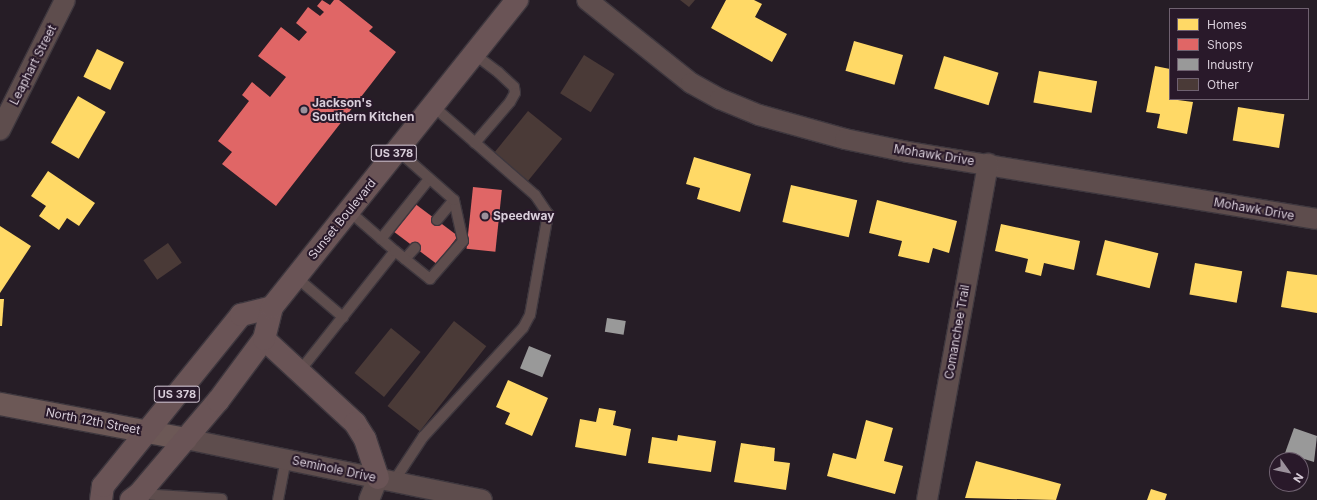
<!DOCTYPE html>
<html>
<head>
<meta charset="utf-8">
<style>
  body { margin:0 }
  #map { position:relative; width:1317px; height:500px; overflow:hidden; background:#261d26; font-family:Inter,sans-serif }
  div>[style] { position:absolute }
  .homes>* { inset:0; background:#ffd966; transform-origin:0 0 }
  .shops>* { inset:0; background:#e06666; transform-origin:0 0 }
  .industry>* { inset:0; background:#999; transform-origin:0 0 }
  .building>* { inset:0; background:#4a3a37; transform-origin:0 0 }
  .roads { filter:drop-shadow(1px 0 #3e373e) drop-shadow(-1px 0 #3e373e) drop-shadow(0 1px #3e373e) drop-shadow(0 -1px #3e373e) }
  .service>* { height:10px; margin:-5px; padding:0 5px; transform-origin:5px; border-radius:5px; background:#5e4d4d }
  .minor>* { height:20px; margin:-10px; padding:0 10px; transform-origin:10px; border-radius:10px; background:#5e4d4d }
  .secondary>* { height:22px; margin:-11px; padding:0 11px; transform-origin:11px; border-radius:11px; background:#6c5856 }
  .primary>* { height:22px; margin:-11px; padding:0 11px; transform-origin:11px; border-radius:11px; background:#6a5456 }
  .dots>* { width:11px; height:11px; translate:-50% -50%; box-sizing:border-box; border:2px solid #29192a; border-radius:50% }
  span { translate:-50% -50%; white-space:nowrap; text-align:center; line-height:1.15; -webkit-text-stroke:4px #29192a; paint-order:stroke }
  .shield-label span { padding:1px 3px; background:#29192a; border:1px solid; border-radius:3px; -webkit-text-stroke-width:0 }
  .shield-label { font-size:11px; color:#d9ceda; font-weight:700 }
  .street-label { font-size:12px; color:#d9ceda }
  .poi-label { font-size:12px; color:#d9ceda; font-weight:700 }
  .left { translate:0 -50%; text-align:left }
  .legend { position:absolute; left:1169px; top:8px; width:140px; height:92px; box-sizing:border-box; background:#29192a; border:1px solid #6f6170; margin:0; padding:5px 7px; list-style:none; font-size:12px; color:#d9ceda }
  .legend li { display:flex; align-items:center; gap:8px; height:20px }
  .legend b { width:20px; border:1px solid #6f6170 }
  .north { position:absolute; left:1269px; top:452px; width:40px; height:40px; box-sizing:border-box; background:#29192a; border:1px solid #6f6170; border-radius:50%; rotate:123deg; font-size:11px; font-weight:700; line-height:16px; text-align:center; color:#d9ceda }
  .north::after { content:''; display:block; margin:auto; width:14px; height:18px; background:#9a909b; clip-path:polygon(50% 0,100% 100%,50% 72%,0 100%) }
</style>
</head>
<body>
<div id="map">
  <div class="homes">
    <div style="clip-path:polygon(726px 0,754px 0,762px 4px,755px 17px,787px 34px,772px 62px,711px 28px)"></div>
    <div style="left:854px;top:41px;width:51px;height:31px;rotate:16deg"></div>
    <div style="left:97px;top:49px;width:30px;height:31px;rotate:26deg"></div>
    <div style="left:944px;top:56px;width:57px;height:34px;rotate:17deg"></div>
    <div style="clip-path:polygon(1155px 66px,1170px 69px,1170px 99px,1193px 102px,1187px 134px,1157px 128px,1160px 114px,1146px 112px)"></div>
    <div style="left:1039px;top:71px;width:59px;height:32px;rotate:10deg"></div>
    <div style="left:78px;top:96px;width:32px;height:54px;rotate:30deg"></div>
    <div style="left:1238px;top:107px;width:47px;height:34px;rotate:9deg"></div>
    <div style="clip-path:polygon(694px 157px,751px 174px,740px 212px,697px 199px,700px 188px,686px 184px)"></div>
    <div style="clip-path:polygon(48px 171px,95px 203px,79px 226px,67px 218px,59px 230px,39px 216px,46px 206px,31px 196px)"></div>
    <div style="left:791px;top:185px;width:68px;height:38px;rotate:13deg"></div>
    <div style="clip-path:polygon(877px 200px,957px 221px,949px 253px,933px 248px,929px 263px,898px 256px,902px 241px,869px 233px)"></div>
    <div style="clip-path:polygon(1001px 224px,1080px 241px,1074px 270px,1044px 263px,1041px 276px,1025px 272px,1028px 259px,995px 251px)"></div>
    <div style="clip-path:polygon(0 226px,31px 246px,0 293px)"></div>
    <div style="left:1105px;top:240px;width:55px;height:36px;rotate:14deg"></div>
    <div style="left:1195px;top:263px;width:48px;height:32px;rotate:10deg"></div>
    <div style="clip-path:polygon(1287px 271px,1317px 275px,1317px 313px,1281px 307px)"></div>
    <div style="clip-path:polygon(0 299px,4px 299px,2px 326px,0 326px)"></div>
    <div style="clip-path:polygon(508px 380px,548px 398px,532px 436px,505px 424px,510px 413px,496px 407px)"></div>
    <div style="clip-path:polygon(599px 408px,616px 411px,613px 425px,631px 429px,626px 456px,575px 447px,580px 419px,596px 422px)"></div>
    <div style="clip-path:polygon(866px 420px,893px 428px,884px 461px,903px 466px,895px 494px,827px 476px,833px 453px,856px 459px)"></div>
    <div style="clip-path:polygon(678px 435px,716px 441px,711px 472px,648px 463px,652px 437px,677px 441px)"></div>
    <div style="clip-path:polygon(741px 443px,775px 448px,774px 461px,790px 463px,786px 490px,734px 482px)"></div>
    <div style="clip-path:polygon(976px 461px,1061px 484px,1056px 500px,965px 498px)"></div>
    <div style="clip-path:polygon(1151px 489px,1167px 494px,1165px 500px,1147px 500px)"></div>
  </div>
  <div class="shops">
    <div style="clip-path:polygon(322px 0,330px 5px,334px 0,339px 0,373px 27px,369px 31px,396px 52px,276px 206px,222px 164px,232px 152px,218px 141px,249px 101px,242px 95px,252px 82px,270px 97px,286px 77px,258px 56px,281px 27px,299px 41px,307px 32px,296px 23px,308px 7px,320px 16px,324px 12px,317px 6px)"></div>
    <div style="left:473px;top:187px;width:29px;height:62px;rotate:6deg"></div>
    <div style="left:414px;top:203px;width:55px;height:35px;rotate:37deg"></div>
  </div>
  <div class="industry">
    <div style="left:607px;top:318px;width:19px;height:14px;rotate:9deg"></div>
    <div style="left:529px;top:346px;width:24px;height:24px;rotate:22deg"></div>
    <div style="clip-path:polygon(1294px 428px,1317px 436px,1314px 462px,1285px 453px)"></div>
  </div>
  <div class="building">
    <div style="clip-path:polygon(680px 0,695px 0,689px 7px)"></div>
    <div style="left:584px;top:55px;width:36px;height:45px;rotate:32deg"></div>
    <div style="left:528px;top:111px;width:44px;height:55px;rotate:39deg"></div>
    <div style="left:168px;top:243px;width:24px;height:30px;rotate:55deg"></div>
    <div style="left:454px;top:321px;width:41px;height:108px;rotate:38deg"></div>
    <div style="left:391px;top:328px;width:38px;height:58px;rotate:39deg"></div>
  </div>
  <div class="roads">
    <div class="service">
      <div style="left:474px;top:54px;width:30px;rotate:37deg"></div>
      <div style="left:498px;top:72px;width:22px;rotate:43deg"></div>
      <div style="left:514px;top:87px;width:6px;rotate:81deg"></div>
      <div style="left:515px;top:93px;width:10px;rotate:119deg"></div>
      <div style="left:510px;top:102px;width:54px;rotate:130.5deg"></div>
      <div style="left:349px;top:211px;width:61px;rotate:41deg"></div>
      <div style="left:437px;top:220px;width:26px;rotate:-50deg"></div>
      <div style="left:381px;top:239px;width:77px;rotate:-51.3deg"></div>
      <div style="left:405px;top:259px;width:15px;rotate:-48deg"></div>
      <div style="left:296px;top:277px;width:62px;rotate:40.4deg"></div>
      <div style="left:299px;top:372px;width:154px;rotate:-51.6deg"></div>
      <div style="left:395px;top:251px;width:45px;rotate:38.7deg"></div>
      <div style="left:430px;top:279px;width:50px;rotate:-49deg"></div>
      <div style="left:463px;top:241px;width:42px;rotate:-102.4deg"></div>
      <div style="left:454px;top:200px;width:76px;rotate:-138.7deg"></div>
      <div style="left:394px;top:481px;width:53px;rotate:-56.6deg"></div>
      <div style="left:423px;top:437px;width:148px;rotate:-47.5deg"></div>
      <div style="left:523px;top:328px;width:15px;rotate:-62deg"></div>
      <div style="left:530px;top:315px;width:103px;rotate:-79.9deg"></div>
      <div style="left:548px;top:214px;width:23px;rotate:-124deg"></div>
      <div style="left:535px;top:195px;width:135px;rotate:-138.9deg"></div>
      <div style="left:140px;top:494px;width:82px;rotate:3.5deg"></div>
      <div style="left:278px;top:500px;width:42px;rotate:-79deg"></div>
    </div>
    <div class="minor">
      <div style="left:587px;top:0;width:133px;rotate:38.6deg"></div>
      <div style="left:691px;top:83px;width:33px;rotate:29deg"></div>
      <div style="left:720px;top:99px;width:42px;rotate:22.3deg"></div>
      <div style="left:759px;top:115px;width:89px;rotate:15.6deg"></div>
      <div style="left:845px;top:139px;width:64px;rotate:11.7deg"></div>
      <div style="left:908px;top:152px;width:414px;rotate:9.3deg"></div>
      <div style="left:0;top:130px;width:145px;rotate:-63.4deg"></div>
      <div style="left:186px;top:439px;width:302px;rotate:11.6deg"></div>
      <div style="left:369px;top:500px;width:24px;rotate:-68deg"></div>
      <div style="left:927px;top:500px;width:342px;rotate:-79.7deg"></div>
    </div>
    <div class="secondary">
      <div style="left:0;top:404px;width:189px;rotate:10.7deg"></div>
    </div>
    <div class="primary">
      <div style="left:264px;top:339px;width:124px;rotate:42.7deg"></div>
      <div style="left:355px;top:423px;width:19px;rotate:58deg"></div>
      <div style="left:365px;top:439px;width:41px;rotate:71.6deg"></div>
      <div style="left:101px;top:500px;width:14px;rotate:-82deg"></div>
      <div style="left:103px;top:486px;width:220px;rotate:-51.1deg"></div>
      <div style="left:241px;top:315px;width:32px;rotate:-14deg"></div>
      <div style="left:131px;top:500px;width:10px;rotate:-37deg"></div>
      <div style="left:139px;top:494px;width:122px;rotate:-49.7deg"></div>
      <div style="left:218px;top:401px;width:77px;rotate:-53.4deg"></div>
      <div style="left:264px;top:339px;width:33px;rotate:-76deg"></div>
      <div style="left:272px;top:307px;width:393px;rotate:-51.4deg"></div>
    </div>
  </div>
  <div class="dots">
    <div style="left:304px;top:110px;background:#9a909b"></div>
    <div style="left:485px;top:216px;background:#9a909b"></div>
  </div>
  <div class="shield-label">
    <span style="left:394px;top:153px">US 378</span>
    <span style="left:177px;top:394px">US 378</span>
  </div>
  <div class="street-label">
    <span style="left:33px;top:65px;rotate:-63deg">Leaphart Street</span>
    <span style="left:934px;top:155px;rotate:9deg">Mohawk Drive</span>
    <span style="left:1254px;top:209px;rotate:10deg">Mohawk Drive</span>
    <span style="left:342px;top:219px;rotate:-51deg">Sunset Boulevard</span>
    <span style="left:957px;top:332px;rotate:-80deg">Comanchee Trail</span>
    <span style="left:93px;top:421px;rotate:11deg">North 12th Street</span>
    <span style="left:334px;top:469px;rotate:12deg">Seminole Drive</span>
  </div>
  <div class="poi-label">
    <span class="left" style="left:312px;top:110px">Jackson's<br>Southern Kitchen</span>
    <span class="left" style="left:493px;top:216px">Speedway</span>
  </div>
  <ul class="legend">
  <li><b style="height:11px;background:#ffd966"></b>Homes</li>
  <li><b style="height:11px;background:#e06666"></b>Shops</li>
  <li><b style="height:11px;background:#999"></b>Industry</li>
  <li><b style="height:11px;background:#4a3a37"></b>Other</li>
  </ul>
  <div class="north">N</div>
</div>
</body>
</html>
